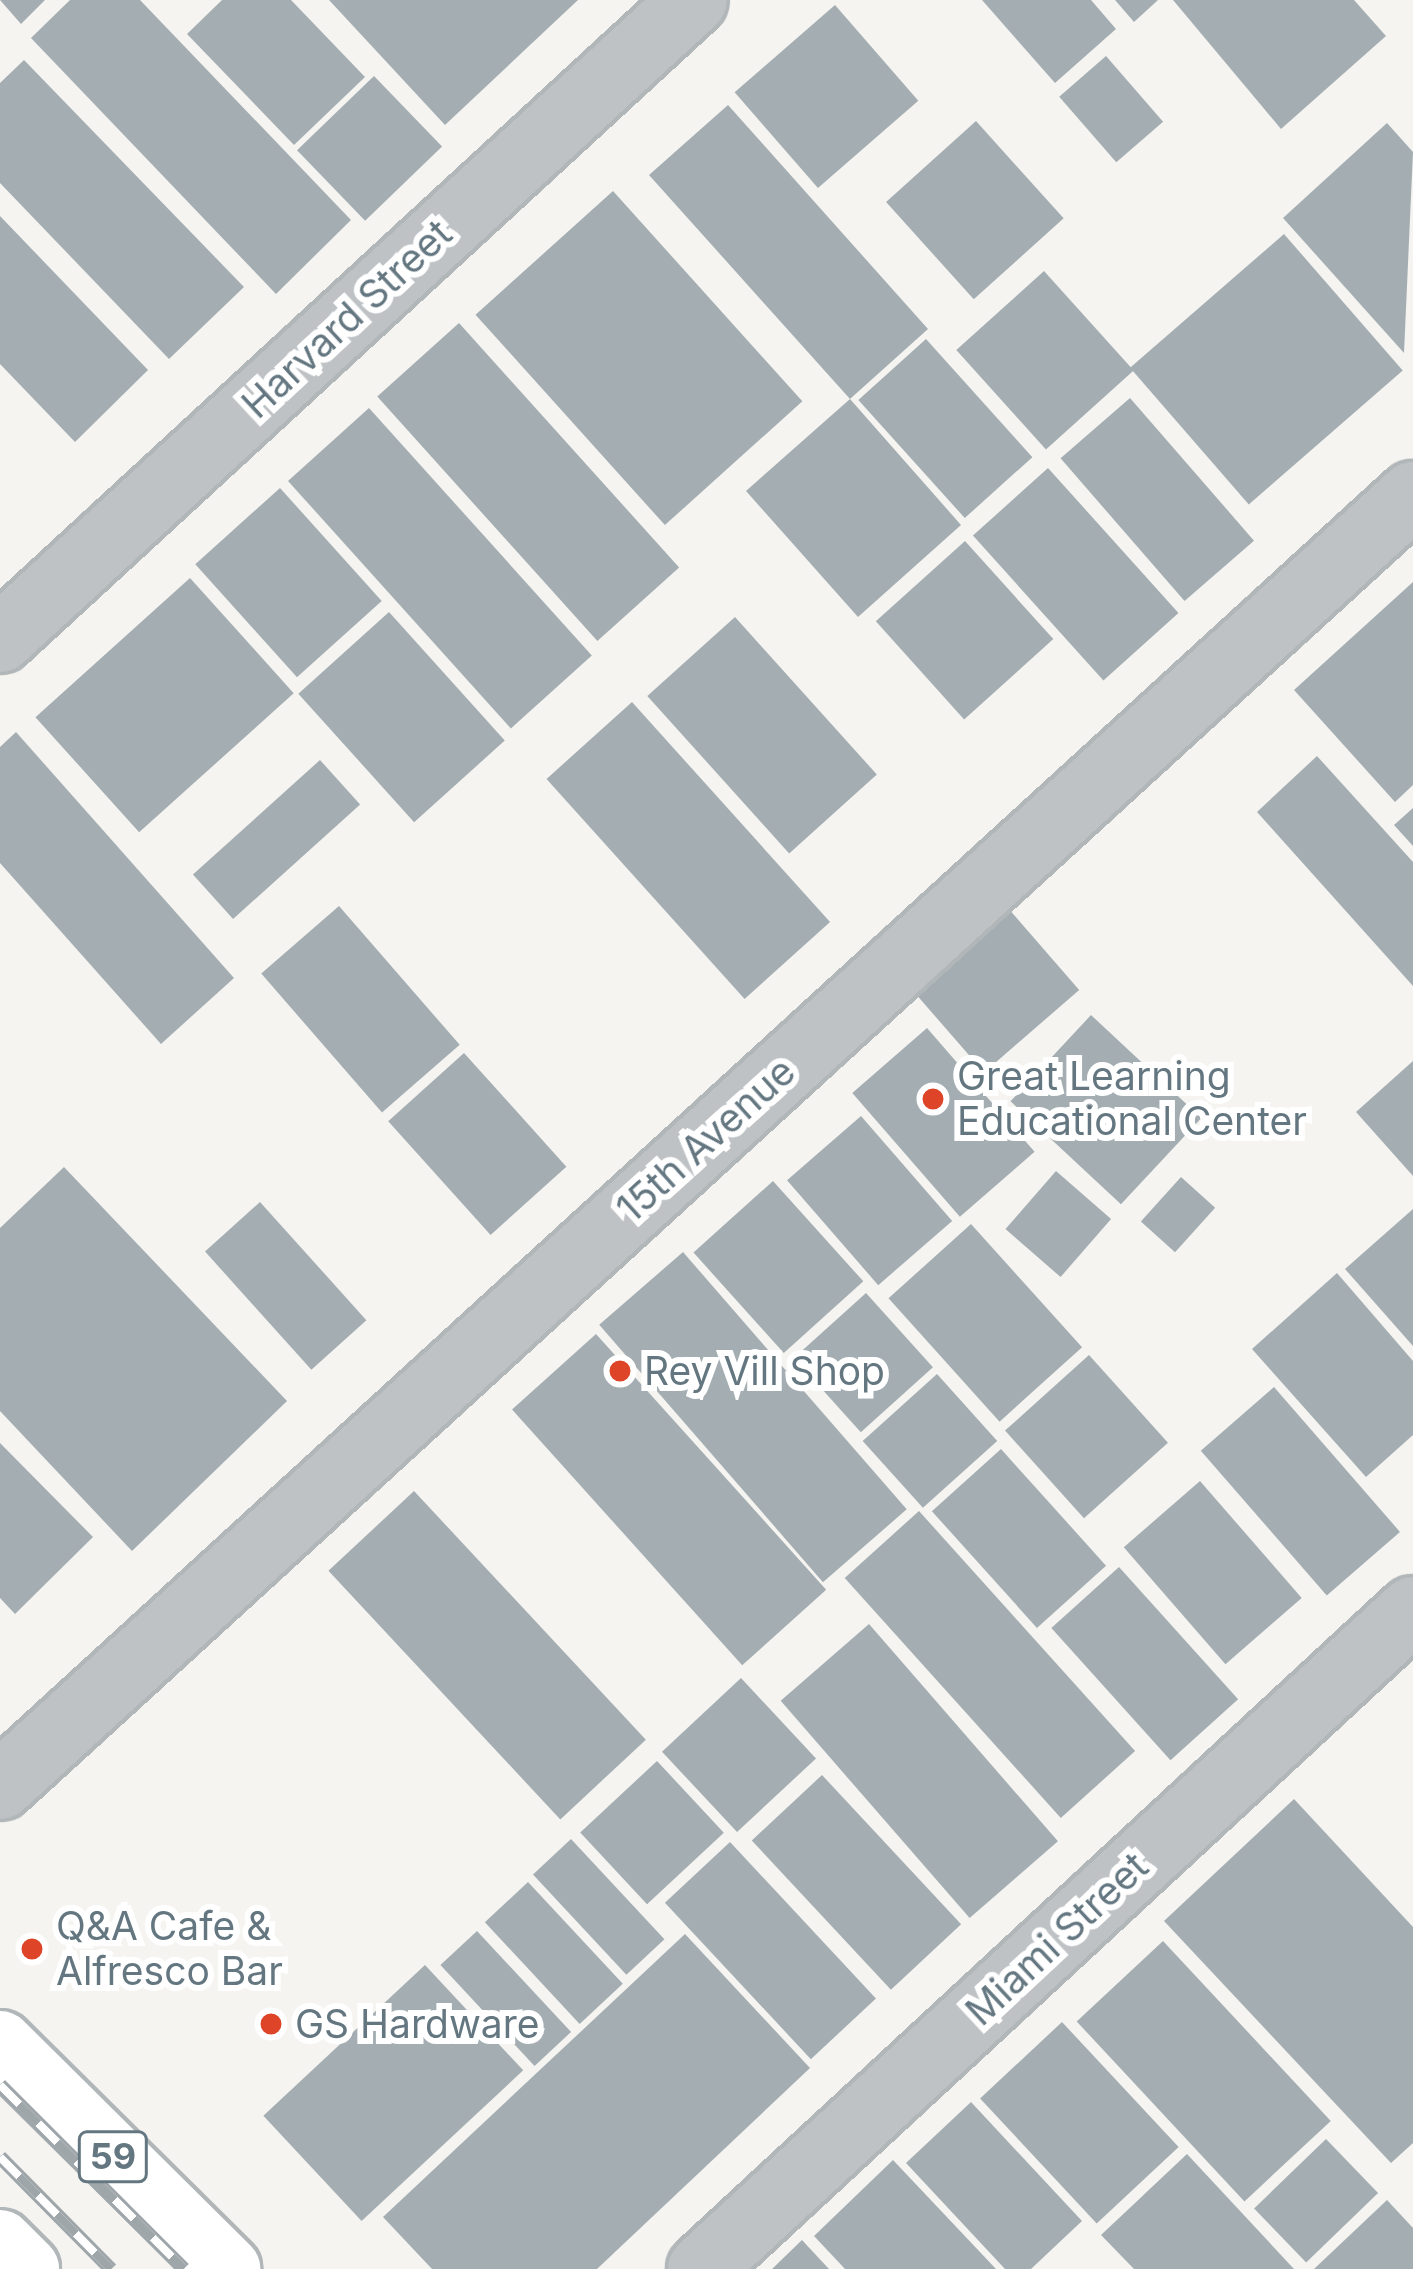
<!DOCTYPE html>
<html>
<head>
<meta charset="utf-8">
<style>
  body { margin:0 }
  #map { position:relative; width:1413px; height:2269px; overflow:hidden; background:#f5f4f1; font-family:Inter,sans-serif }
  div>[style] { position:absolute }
  .building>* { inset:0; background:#a4aeb2; transform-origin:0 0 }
  .roads { filter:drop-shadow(3px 0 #b1b6b9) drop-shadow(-3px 0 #b1b6b9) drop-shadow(0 3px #b1b6b9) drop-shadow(0 -3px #b1b6b9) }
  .minor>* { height:66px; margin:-33px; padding:0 33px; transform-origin:33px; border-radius:33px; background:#bec2c5 }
  .major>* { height:66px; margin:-33px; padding:0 33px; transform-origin:33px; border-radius:33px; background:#fff }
  .rail>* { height:14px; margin-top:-7px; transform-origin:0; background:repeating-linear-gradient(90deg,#fff 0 27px,#9fa6aa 0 54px); box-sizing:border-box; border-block:3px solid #9fa6aa }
  .dots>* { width:33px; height:33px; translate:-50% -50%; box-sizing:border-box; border:6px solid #fff; border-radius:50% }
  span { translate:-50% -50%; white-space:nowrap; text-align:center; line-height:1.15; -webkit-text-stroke:12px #fff; paint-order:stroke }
  .shield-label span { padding:3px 9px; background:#fff; border:3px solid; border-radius:9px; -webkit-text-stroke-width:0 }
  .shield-label { font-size:36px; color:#647781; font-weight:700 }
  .street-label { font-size:39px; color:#647781 }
  .poi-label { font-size:39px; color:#647781 }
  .left { translate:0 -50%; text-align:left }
</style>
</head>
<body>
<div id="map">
  <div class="building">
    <div style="clip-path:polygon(0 0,45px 0,21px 24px)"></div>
    <div style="clip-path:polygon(70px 0,140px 0,351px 220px,276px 294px,31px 38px)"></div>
    <div style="clip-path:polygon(222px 0,291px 0,365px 77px,294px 145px,187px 34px)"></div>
    <div style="clip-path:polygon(329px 0,578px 0,445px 125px)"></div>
    <div style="clip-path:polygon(982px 0,1091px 0,1116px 29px,1055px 83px)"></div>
    <div style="clip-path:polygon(1115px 0,1158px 0,1134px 22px)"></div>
    <div style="clip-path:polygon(1173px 0,1354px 0,1386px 36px,1281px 129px)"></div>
    <div style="left:835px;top:5px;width:127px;height:133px;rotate:49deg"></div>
    <div style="left:1106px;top:56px;width:87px;height:62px;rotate:49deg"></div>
    <div style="clip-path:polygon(24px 60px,244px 287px,169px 359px,0 183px,0 83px)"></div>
    <div style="left:374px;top:76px;width:98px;height:107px;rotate:46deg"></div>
    <div style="clip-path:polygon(728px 105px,928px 329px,850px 399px,961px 525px,858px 617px,746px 491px,850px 399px,649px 175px)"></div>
    <div style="left:976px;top:121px;width:131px;height:121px;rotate:48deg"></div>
    <div style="clip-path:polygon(1387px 123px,1413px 152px,1404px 353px,1283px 218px)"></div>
    <div style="left:613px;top:191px;width:283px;height:185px;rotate:48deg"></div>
    <div style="clip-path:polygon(0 216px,148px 370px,75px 442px,0 364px)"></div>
    <div style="left:1284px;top:234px;width:181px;height:204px;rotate:49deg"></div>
    <div style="left:1044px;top:271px;width:134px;height:118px;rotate:48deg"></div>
    <div style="left:459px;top:323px;width:329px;height:110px;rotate:48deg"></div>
    <div style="left:926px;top:339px;width:159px;height:91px;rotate:48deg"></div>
    <div style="left:1130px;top:398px;width:189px;height:92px;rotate:49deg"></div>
    <div style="left:369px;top:408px;width:333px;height:109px;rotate:48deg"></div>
    <div style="left:1048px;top:468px;width:195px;height:101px;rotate:48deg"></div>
    <div style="left:280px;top:488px;width:152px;height:114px;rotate:48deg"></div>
    <div style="left:965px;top:541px;width:132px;height:120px;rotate:48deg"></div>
    <div style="left:190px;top:578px;width:155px;height:208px;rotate:48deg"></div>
    <div style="clip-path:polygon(1413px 582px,1413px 785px,1395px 802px,1294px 690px)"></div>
    <div style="left:389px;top:612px;width:173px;height:122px;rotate:48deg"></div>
    <div style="left:735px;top:617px;width:212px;height:118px;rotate:48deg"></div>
    <div style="left:632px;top:702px;width:296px;height:115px;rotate:48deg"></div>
    <div style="clip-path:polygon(16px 732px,234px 978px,161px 1044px,0 863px,0 747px)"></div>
    <div style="clip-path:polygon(1317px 756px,1413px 862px,1413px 986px,1257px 812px)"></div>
    <div style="left:320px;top:760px;width:60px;height:171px;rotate:48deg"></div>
    <div style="clip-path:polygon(1413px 808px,1413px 846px,1394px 825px)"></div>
    <div style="left:988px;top:885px;width:139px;height:126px;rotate:49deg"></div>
    <div style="left:339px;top:906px;width:184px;height:103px;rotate:49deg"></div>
    <div style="left:1091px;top:1015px;width:151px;height:118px;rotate:43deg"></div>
    <div style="left:927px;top:1028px;width:164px;height:99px;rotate:49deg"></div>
    <div style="left:464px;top:1053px;width:153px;height:102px;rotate:48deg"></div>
    <div style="clip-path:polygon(1413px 1061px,1413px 1176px,1356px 1112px)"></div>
    <div style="left:861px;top:1116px;width:139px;height:98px;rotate:49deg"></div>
    <div style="clip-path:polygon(64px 1167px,287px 1401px,132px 1551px,0 1411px,0 1228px)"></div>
    <div style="left:1056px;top:1171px;width:73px;height:77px;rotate:41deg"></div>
    <div style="left:1181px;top:1177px;width:46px;height:60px;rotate:42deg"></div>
    <div style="left:773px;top:1181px;width:135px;height:107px;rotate:48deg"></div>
    <div style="left:260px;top:1202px;width:159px;height:74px;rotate:48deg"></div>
    <div style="clip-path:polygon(1413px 1209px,1413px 1346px,1345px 1269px)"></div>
    <div style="left:971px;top:1224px;width:166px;height:111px;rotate:48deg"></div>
    <div style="left:683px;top:1252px;width:341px;height:111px;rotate:49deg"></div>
    <div style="clip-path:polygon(1337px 1273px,1413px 1361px,1413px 1435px,1366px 1477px,1252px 1349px)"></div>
    <div style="left:866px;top:1293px;width:100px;height:97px;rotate:48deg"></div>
    <div style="left:596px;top:1334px;width:344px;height:113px;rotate:48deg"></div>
    <div style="left:1089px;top:1355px;width:118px;height:113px;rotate:48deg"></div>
    <div style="left:937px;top:1374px;width:90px;height:100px;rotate:48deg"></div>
    <div style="left:1274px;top:1387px;width:192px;height:97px;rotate:49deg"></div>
    <div style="clip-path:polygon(0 1443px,93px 1537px,15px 1614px,0 1598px)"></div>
    <div style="left:1001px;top:1449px;width:157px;height:93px;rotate:48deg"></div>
    <div style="left:1200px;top:1481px;width:155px;height:101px;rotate:49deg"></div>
    <div style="left:414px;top:1491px;width:340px;height:117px;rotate:47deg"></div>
    <div style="left:919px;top:1511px;width:323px;height:100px;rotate:48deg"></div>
    <div style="left:1119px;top:1567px;width:178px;height:91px;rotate:48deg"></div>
    <div style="left:869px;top:1624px;width:288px;height:117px;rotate:49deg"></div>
    <div style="left:741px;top:1678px;width:110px;height:108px;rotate:47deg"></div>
    <div style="left:657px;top:1761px;width:98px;height:105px;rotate:47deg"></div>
    <div style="left:822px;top:1775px;width:204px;height:96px;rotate:47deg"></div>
    <div style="clip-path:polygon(1294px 1799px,1413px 1927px,1413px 2143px,1391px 2163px,1164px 1921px)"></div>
    <div style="left:571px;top:1839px;width:137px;height:52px;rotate:47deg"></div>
    <div style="left:730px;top:1842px;width:214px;height:89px;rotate:47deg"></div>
    <div style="left:528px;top:1882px;width:139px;height:59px;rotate:47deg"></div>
    <div style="left:477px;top:1931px;width:138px;height:50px;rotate:47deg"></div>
    <div style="clip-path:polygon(685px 1934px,810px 2068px,597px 2269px,432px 2269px,383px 2217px)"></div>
    <div style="left:1163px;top:1941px;width:246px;height:118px;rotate:47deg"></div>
    <div style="left:425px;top:1965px;width:144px;height:221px;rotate:47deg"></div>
    <div style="left:1062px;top:2022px;width:171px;height:112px;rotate:47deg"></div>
    <div style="clip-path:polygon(971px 2102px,1082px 2221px,1031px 2269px,1005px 2269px,906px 2163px)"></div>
    <div style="left:1326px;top:2139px;width:75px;height:100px;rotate:46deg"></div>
    <div style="clip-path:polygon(1187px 2154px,1294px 2269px,1134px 2269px,1101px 2235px)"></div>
    <div style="clip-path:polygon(893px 2160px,996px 2269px,845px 2269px,814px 2236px)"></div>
    <div style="clip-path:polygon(1387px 2200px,1413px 2228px,1413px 2269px,1314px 2269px)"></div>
    <div style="clip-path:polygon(802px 2240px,829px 2269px,772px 2269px)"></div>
  </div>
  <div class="roads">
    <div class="minor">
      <div style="left:0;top:639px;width:943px;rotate:-42.64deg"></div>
      <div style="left:0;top:1786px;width:1914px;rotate:-42.42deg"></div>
      <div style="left:701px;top:2269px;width:970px;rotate:-42.79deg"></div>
    </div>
    <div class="major">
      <div style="left:0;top:2044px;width:320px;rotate:44.7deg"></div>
      <div style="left:0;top:2243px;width:37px;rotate:45deg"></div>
    </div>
  </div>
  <div class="rail">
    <div style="left:0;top:2085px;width:260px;rotate:45deg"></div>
    <div style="left:0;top:2157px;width:158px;rotate:45.3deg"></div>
  </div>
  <div class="dots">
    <div style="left:933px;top:1099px;background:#de4428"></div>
    <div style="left:620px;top:1371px;background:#de4428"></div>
    <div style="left:32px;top:1949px;background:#de4428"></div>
    <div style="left:271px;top:2024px;background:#de4428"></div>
  </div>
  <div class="shield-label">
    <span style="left:113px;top:2157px">59</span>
  </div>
  <div class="street-label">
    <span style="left:347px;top:319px;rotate:-43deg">Harvard Street</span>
    <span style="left:706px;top:1140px;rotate:-42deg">15th Avenue</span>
    <span style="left:1057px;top:1939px;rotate:-43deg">Miami Street</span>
  </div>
  <div class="poi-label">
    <span class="left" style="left:957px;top:1099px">Great Learning<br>Educational Center</span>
    <span class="left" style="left:644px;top:1371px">Rey Vill Shop</span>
    <span class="left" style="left:56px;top:1949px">Q&amp;A Cafe &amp;<br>Alfresco Bar</span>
    <span class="left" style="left:295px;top:2024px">GS Hardware</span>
  </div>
</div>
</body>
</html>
